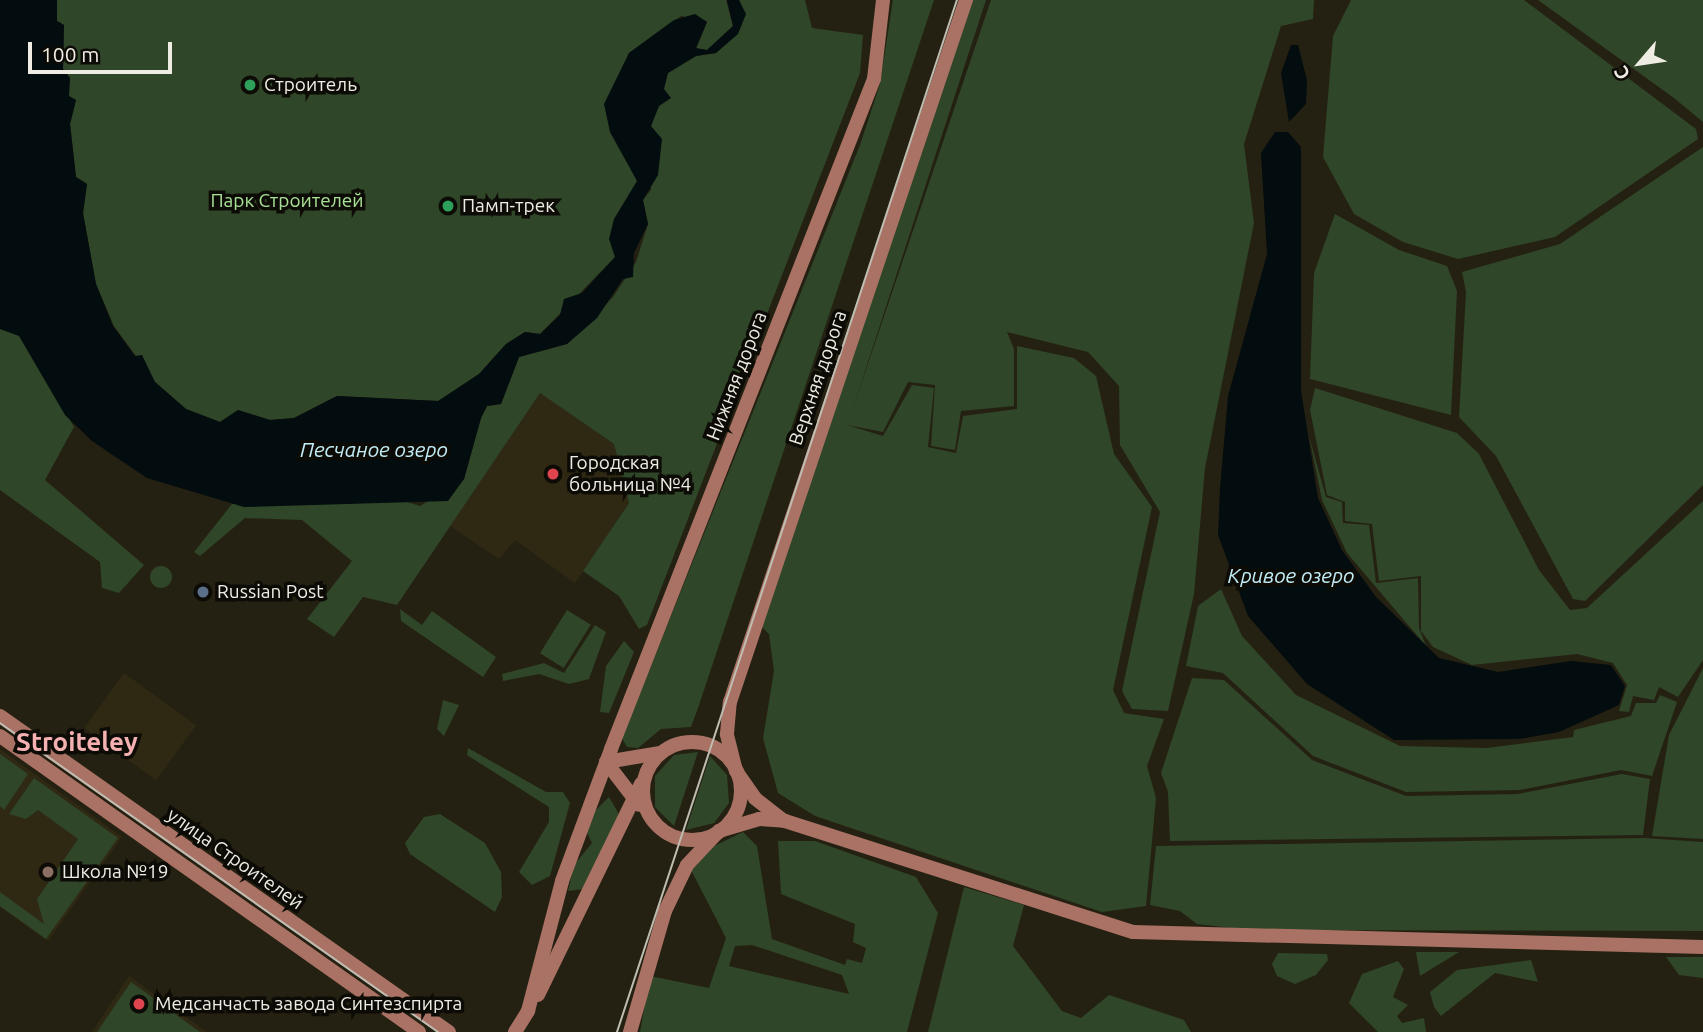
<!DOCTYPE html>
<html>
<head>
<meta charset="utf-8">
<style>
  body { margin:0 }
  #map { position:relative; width:1703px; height:1032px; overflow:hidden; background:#252112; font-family:Ubuntu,sans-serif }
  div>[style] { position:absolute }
  .built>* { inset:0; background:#2f2913; transform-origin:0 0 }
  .green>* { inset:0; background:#2f4628; transform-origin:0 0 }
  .round { border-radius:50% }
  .water>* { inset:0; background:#030c0e }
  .major>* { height:14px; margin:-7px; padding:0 7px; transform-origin:7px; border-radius:7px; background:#a97264 }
  .major>.ring { margin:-7px; padding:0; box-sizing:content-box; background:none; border:14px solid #a97264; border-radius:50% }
  .tram>* { height:2px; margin:-1px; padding:0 1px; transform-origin:1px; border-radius:1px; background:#bfbdb2 }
  .dots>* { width:19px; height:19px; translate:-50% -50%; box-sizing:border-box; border:4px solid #0d0b05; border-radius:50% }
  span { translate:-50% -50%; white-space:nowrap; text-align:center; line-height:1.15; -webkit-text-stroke:7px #0d0b05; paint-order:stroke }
  .poi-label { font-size:19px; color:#efede3 }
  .left { translate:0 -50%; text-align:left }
  .park-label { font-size:19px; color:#a7e196 }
  .street-label { font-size:19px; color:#efede3 }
  .water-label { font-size:21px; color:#c2edf6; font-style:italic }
  .district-label { font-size:26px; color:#f5b1b1; font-weight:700 }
  .north { position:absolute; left:1605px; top:28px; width:70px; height:70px; -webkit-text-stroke:5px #0d0b05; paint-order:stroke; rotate:241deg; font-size:19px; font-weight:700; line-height:28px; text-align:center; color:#efede3 }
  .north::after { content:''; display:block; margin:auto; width:24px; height:32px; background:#efede3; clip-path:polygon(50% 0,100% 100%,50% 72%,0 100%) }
  .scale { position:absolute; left:28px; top:42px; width:144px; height:32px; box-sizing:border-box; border:4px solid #efede3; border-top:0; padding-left:9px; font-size:21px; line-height:24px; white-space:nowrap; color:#efede3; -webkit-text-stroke:5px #0d0b05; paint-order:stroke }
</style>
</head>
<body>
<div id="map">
  <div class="built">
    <div style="clip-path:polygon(540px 393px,614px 444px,629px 503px,575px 583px,515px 540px,499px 559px,450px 526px)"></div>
    <div style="left:124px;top:673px;width:89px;height:68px;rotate:36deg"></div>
    <div style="clip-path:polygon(0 749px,122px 837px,48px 941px,0 907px)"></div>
    <div style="clip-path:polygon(129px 976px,207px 1032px,92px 1032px)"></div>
  </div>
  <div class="green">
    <div style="clip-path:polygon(57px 0,726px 0,733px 26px,707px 50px,696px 49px,707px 22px,681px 16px,629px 53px,611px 95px,637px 182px,621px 215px,615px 257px,540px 334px,525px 332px,506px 344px,479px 374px,439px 401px,337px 396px,294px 418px,270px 420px,238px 410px,220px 422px,186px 409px,155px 382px,114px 326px,96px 284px,83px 213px,87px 184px,76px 177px,70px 124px,76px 100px,68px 96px,70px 78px,63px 69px,64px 25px,57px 21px)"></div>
    <div style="clip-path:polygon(739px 0,805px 0,812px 28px,863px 35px,860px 73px,647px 625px,639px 629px,619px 596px,583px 571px,629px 503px,614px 444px,540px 393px,397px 605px,363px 597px,334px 637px,307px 619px,352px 561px,302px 520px,245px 518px,200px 556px,194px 552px,232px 504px,401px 500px,420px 506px,464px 479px,481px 418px,487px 406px,501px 404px,519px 357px,567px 344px,613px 297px,636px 262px,648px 224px,643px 200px,651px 190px,651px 126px,668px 73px,696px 56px,716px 53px,741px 25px,745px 14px)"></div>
    <div style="clip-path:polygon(893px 0,934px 0,698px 708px,691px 727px,661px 729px,638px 748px,627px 747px,622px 738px,860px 145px,880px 84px)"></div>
    <div style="clip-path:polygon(973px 0,986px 0,853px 408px,991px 0,1314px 0,1313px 19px,1281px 26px,1244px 144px,1254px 223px,1205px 468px,1194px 594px,1168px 711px,1132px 709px,1122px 691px,1160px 512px,1120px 445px,1119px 386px,1088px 352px,1007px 332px,1014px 349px,1014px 406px,961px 411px,955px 450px,931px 446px,935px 385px,908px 382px,883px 432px,847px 425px,883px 436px,912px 385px,934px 388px,928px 447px,956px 453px,963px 416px,1017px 409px,1017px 346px,1074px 358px,1096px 376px,1114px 454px,1152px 507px,1113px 690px,1124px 713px,1164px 719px,1147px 766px,1156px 798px,1146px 906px,1102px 912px,815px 816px,778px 793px,763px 738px,774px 671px,769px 634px,761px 626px)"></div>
    <div style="clip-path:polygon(1351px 0,1524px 0,1696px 129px,1698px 139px,1555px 237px,1458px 259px,1403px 242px,1354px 214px,1323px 157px,1333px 36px)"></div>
    <div style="clip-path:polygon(1538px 0,1703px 0,1703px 122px,1674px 98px)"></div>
    <div style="clip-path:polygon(1703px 147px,1703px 485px,1585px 601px,1573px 599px,1496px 456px,1459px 417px,1466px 292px,1462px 272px,1560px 244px)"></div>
    <div style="clip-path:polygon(1335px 214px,1399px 250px,1447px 266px,1457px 291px,1451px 415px,1310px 379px,1314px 273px)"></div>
    <div style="clip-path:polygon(0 329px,19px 335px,74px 427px,45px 480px,144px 565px,119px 593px,102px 588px,100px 562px,0 490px)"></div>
    <div style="clip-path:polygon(1315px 388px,1457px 433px,1479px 454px,1539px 570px,1570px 610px,1587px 608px,1703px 501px,1703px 660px,1678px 697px,1659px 687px,1654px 700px,1633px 696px,1629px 712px,1619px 711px,1627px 685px,1613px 663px,1577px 654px,1472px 665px,1433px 647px,1421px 631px,1421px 576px,1379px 581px,1372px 524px,1345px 521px,1345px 502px,1327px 495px,1310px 410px)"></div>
    <div style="clip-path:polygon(1309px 436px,1326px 497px,1342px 502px,1343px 523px,1369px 525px,1376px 583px,1418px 578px,1419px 628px,1426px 646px,1347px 553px,1322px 500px)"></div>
    <div class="round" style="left:150px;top:566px;width:22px;height:22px"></div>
    <div style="clip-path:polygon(1221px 589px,1242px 636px,1296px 695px,1400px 746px,1487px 748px,1573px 737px,1574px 730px,1631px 716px,1636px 703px,1656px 703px,1660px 695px,1677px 702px,1652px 776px,1621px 770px,1520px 790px,1406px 792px,1313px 756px,1223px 673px,1186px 666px,1198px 606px)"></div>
    <div style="clip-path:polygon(400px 609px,422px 625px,432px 611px,496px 657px,483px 677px,401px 621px)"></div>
    <div style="left:567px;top:610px;width:28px;height:51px;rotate:32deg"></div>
    <div style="clip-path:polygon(595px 625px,606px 632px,589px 679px,569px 684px,539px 674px,503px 681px,502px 674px,544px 663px,564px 673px)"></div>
    <div style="clip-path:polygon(624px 641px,634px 652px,609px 713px,600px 712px,606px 666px)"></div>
    <div style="clip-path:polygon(1703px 668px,1703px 839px,1652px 836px,1669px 735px)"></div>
    <div style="clip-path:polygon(1192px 678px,1224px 680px,1312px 760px,1406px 796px,1518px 794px,1622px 774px,1650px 779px,1643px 835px,1170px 841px,1168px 792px,1161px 773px)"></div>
    <div style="clip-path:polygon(443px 700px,459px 705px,444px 736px,437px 729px)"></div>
    <div style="clip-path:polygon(468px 748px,546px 792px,563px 792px,570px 803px,550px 876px,532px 885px,519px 872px,549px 822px,549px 807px,467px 755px)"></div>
    <div style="clip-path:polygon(698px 752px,674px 826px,655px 807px,655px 776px,674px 755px)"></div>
    <div style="clip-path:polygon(0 754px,28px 774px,4px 810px,0 806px)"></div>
    <div style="clip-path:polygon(710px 756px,727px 775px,729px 803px,714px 823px,686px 830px)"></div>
    <div style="clip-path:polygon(34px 778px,118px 838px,46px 939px,0 906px,0 892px,44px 924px,37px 899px,78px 839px,38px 810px,26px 819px,9px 814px)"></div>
    <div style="clip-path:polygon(609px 797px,620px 816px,584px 889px,568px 891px,574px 865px,592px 843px,587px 833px,593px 813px)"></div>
    <div style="clip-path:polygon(440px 814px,485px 843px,501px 872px,502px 897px,495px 912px,410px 854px,405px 843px,424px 817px)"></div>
    <div style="clip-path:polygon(evenodd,743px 832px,757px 846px,772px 939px,845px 965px,847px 959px,862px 963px,866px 948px,853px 942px,855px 924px,781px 894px,778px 841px,815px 841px,916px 877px,938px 913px,907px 1032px,640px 1032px,650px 976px,709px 988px,726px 938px,690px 868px,706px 850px,743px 832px,752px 945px,842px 975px,849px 994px,729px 966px,735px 946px,752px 945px)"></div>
    <div style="clip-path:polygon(1644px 838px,1703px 842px,1703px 931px,1249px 930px,1197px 924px,1180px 911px,1150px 905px,1156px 846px)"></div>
    <div style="clip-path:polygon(964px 887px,1024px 905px,1013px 946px,1062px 1011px,1081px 1018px,1109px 995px,1184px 1020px,1191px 1032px,928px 1032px)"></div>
    <div style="clip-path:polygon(1416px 952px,1459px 952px,1420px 976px)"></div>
    <div style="clip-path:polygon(1278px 953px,1327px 954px,1328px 960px,1316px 975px,1295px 984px,1277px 976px,1272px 964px)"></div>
    <div style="clip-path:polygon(1666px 957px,1703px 957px,1703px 978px,1679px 975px)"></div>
    <div style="clip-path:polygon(1531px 960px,1538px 982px,1495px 973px,1441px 1016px,1434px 1007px,1430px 992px,1457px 970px)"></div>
    <div style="clip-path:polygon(1398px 961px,1404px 969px,1393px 997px,1408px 1005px,1397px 1016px,1402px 1023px,1424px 1018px,1426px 1032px,1378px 1032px,1349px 1003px,1362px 974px)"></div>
    <div style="clip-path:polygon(131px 982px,200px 1032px,97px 1032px)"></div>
  </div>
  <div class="water">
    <div style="clip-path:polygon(0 0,57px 0,57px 21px,64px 25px,63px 69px,70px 78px,69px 96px,76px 100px,70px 124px,76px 177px,87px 184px,83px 213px,96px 284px,113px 326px,135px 356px,142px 355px,155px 382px,186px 409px,220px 422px,238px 410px,270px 420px,294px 418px,337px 396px,438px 401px,479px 374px,506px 344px,525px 332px,540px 334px,560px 315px,564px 299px,582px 293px,615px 257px,609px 239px,614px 219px,637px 181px,610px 132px,604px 104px,629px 53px,674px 20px,695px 14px,707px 22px,696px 48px,707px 50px,733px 26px,727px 0,739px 0,746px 14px,738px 34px,716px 53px,696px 56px,668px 73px,664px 89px,671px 98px,659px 106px,651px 126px,662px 139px,658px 175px,643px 200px,648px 224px,634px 253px,633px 277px,623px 279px,597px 318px,567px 344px,519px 357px,501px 404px,487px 406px,481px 418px,464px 479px,448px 501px,244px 507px,147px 478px,92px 441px,65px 415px,19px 336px,0 329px)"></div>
    <div style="clip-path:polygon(1291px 45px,1298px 45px,1307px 80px,1306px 104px,1289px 122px,1281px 73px)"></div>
    <div style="clip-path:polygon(1275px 132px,1288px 132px,1301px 147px,1301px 391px,1318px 498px,1342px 550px,1376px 597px,1439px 658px,1498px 672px,1571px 661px,1611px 665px,1625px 686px,1619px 705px,1559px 732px,1519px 739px,1394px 740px,1307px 684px,1248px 616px,1218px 535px,1220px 488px,1228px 396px,1267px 254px,1261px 153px)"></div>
  </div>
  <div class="major">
    <div style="left:0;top:716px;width:549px;rotate:35.14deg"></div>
    <div style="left:0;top:736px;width:513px;rotate:35.24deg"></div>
    <div class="ring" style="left:643px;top:742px;width:84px;height:84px"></div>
    <div style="left:606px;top:762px;width:54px;rotate:52.5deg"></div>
    <div style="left:606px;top:762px;width:55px;rotate:-9.5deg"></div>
    <div style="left:784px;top:821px;width:37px;rotate:-142deg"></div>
    <div style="left:755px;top:798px;width:33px;rotate:-125deg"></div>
    <div style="left:736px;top:771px;width:38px;rotate:-104deg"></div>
    <div style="left:727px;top:734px;width:32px;rotate:-85deg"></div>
    <div style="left:730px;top:702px;width:741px;rotate:-71.42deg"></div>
    <div style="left:538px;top:995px;width:235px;rotate:-64deg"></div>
    <div style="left:515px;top:1032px;width:25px;rotate:-58deg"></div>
    <div style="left:528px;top:1011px;width:134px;rotate:-75.3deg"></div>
    <div style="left:562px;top:881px;width:141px;rotate:-69.6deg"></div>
    <div style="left:611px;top:749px;width:720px;rotate:-68.57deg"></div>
    <div style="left:874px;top:79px;width:80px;rotate:-83.5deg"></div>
    <div style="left:630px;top:1032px;width:126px;rotate:-73.9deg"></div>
    <div style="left:665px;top:911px;width:51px;rotate:-64.4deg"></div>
    <div style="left:687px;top:865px;width:47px;rotate:-46.7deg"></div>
    <div style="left:719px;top:831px;width:42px;rotate:-16.7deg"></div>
    <div style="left:759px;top:819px;width:26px;rotate:4deg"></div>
    <div style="left:785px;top:821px;width:365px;rotate:17.7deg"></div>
    <div style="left:1133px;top:932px;width:570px;rotate:1.51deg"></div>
  </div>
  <div class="tram">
    <div style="left:0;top:723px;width:536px;rotate:35.2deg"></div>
    <div style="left:617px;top:1032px;width:1087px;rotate:-71.77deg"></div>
  </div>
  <div class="dots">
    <div style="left:250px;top:85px;background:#2e9e5b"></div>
    <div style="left:448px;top:206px;background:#2e9e5b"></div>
    <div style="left:553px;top:474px;background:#e0444e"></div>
    <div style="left:203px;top:592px;background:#5c6f8a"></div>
    <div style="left:48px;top:872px;background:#8d6e63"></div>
    <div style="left:139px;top:1004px;background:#e0444e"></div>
  </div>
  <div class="poi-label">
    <span class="left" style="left:264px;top:85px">Строитель</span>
    <span class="left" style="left:462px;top:206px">Памп-трек</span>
    <span class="left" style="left:569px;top:474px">Городская<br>больница №4</span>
    <span class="left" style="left:217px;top:592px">Russian Post</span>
    <span class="left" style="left:62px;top:872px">Школа №19</span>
    <span class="left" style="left:155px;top:1004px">Медсанчасть завода Синтезспирта</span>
  </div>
  <div class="park-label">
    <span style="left:287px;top:201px">Парк Строителей</span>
  </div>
  <div class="street-label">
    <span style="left:737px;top:376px;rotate:-69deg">Нижняя дорога</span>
    <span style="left:818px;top:378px;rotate:-71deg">Верхняя дорога</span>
    <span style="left:235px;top:859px;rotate:35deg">улица Строителей</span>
  </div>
  <div class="water-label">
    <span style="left:374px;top:449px">Песчаное озеро</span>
    <span style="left:1291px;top:575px">Кривое озеро</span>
  </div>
  <div class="district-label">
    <span style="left:77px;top:742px">Stroiteley</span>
  </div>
  <div class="north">С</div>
  <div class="scale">100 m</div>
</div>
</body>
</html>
